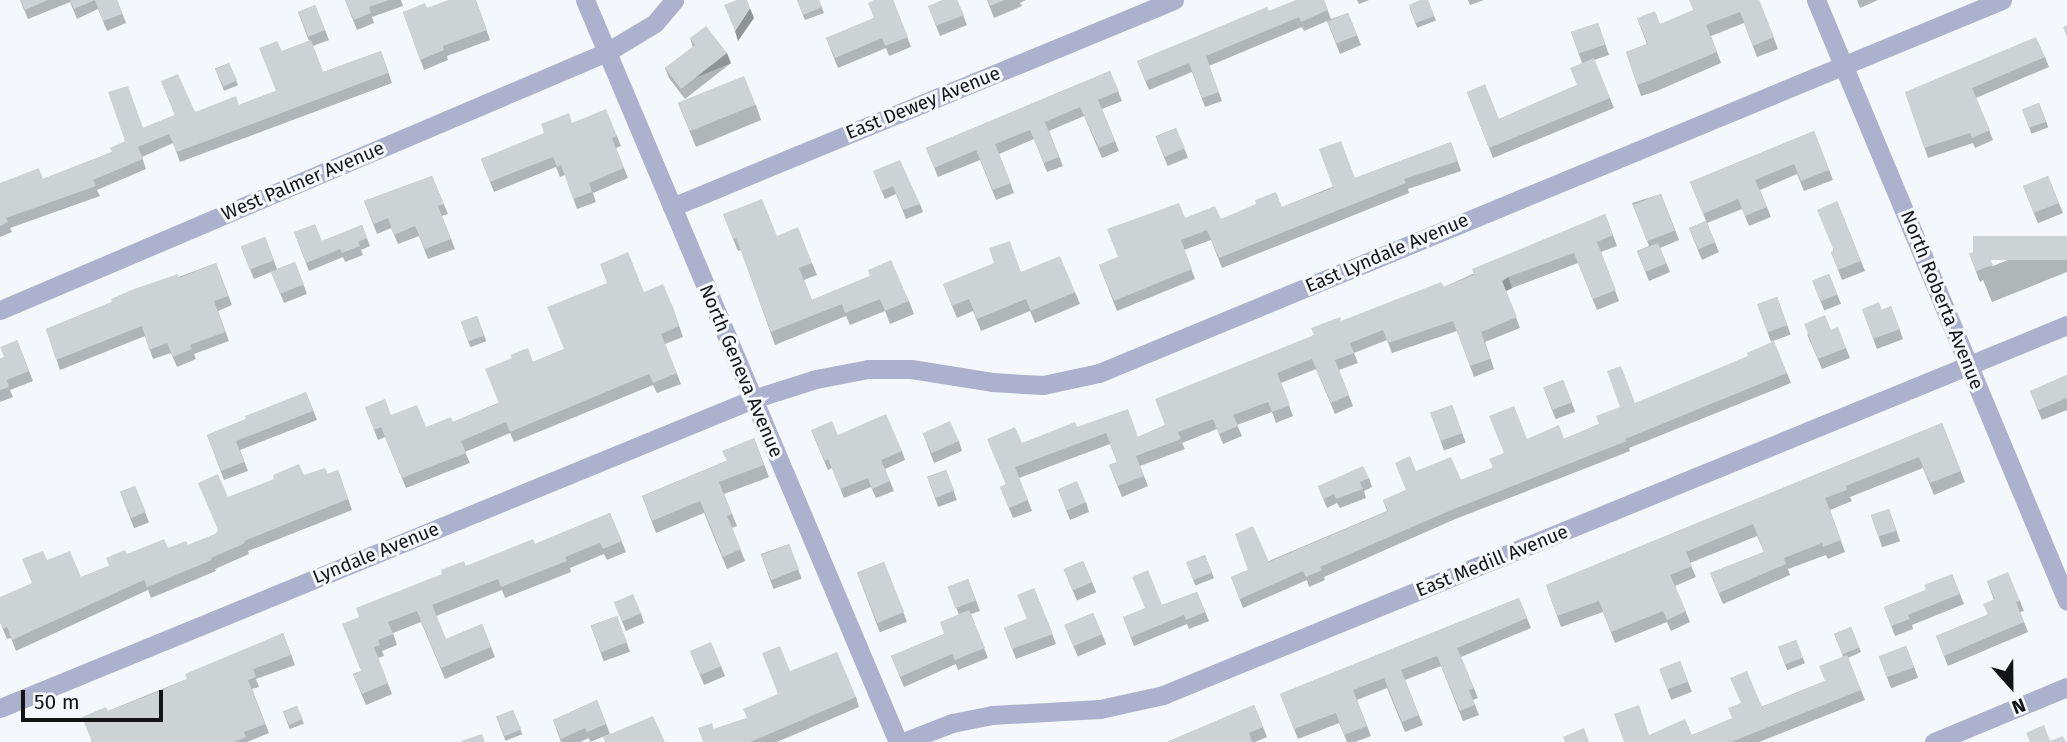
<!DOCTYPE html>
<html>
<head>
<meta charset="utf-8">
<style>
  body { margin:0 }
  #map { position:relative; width:2067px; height:742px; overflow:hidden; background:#f4f8fd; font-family:"Fira Sans",sans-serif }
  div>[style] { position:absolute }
  .minor>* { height:19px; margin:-9.5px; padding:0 9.5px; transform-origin:9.5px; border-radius:9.5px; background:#acb2cd }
  .wall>* { inset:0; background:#b0b5b7; transform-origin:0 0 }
  .shaded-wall>* { inset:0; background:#909495; transform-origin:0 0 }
  .building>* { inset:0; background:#cdd3d5; transform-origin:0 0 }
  span { translate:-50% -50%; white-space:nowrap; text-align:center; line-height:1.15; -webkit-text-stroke:6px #f4f8fd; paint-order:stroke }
  .street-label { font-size:19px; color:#121415 }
  .north { position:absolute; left:1976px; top:651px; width:70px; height:70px; -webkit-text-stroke:5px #f4f8fd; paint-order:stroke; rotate:159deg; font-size:19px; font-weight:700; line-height:28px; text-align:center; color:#121415 }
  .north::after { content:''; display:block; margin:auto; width:24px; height:32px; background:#121415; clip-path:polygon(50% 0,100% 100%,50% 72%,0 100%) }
  .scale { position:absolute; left:21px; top:690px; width:142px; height:32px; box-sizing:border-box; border:4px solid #121415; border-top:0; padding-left:9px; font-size:21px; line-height:24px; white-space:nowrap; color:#121415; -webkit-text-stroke:5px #f4f8fd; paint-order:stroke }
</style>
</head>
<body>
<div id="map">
  <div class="minor">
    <div style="left:585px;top:0;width:805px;rotate:67.13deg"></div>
    <div style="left:1816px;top:0;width:651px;rotate:67.33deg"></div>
    <div style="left:672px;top:207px;width:543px;rotate:-22.41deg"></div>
    <div style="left:0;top:310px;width:660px;rotate:-23.03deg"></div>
    <div style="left:607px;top:52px;width:56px;rotate:-31.1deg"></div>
    <div style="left:655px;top:23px;width:30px;rotate:-50deg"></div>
    <div style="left:0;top:708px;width:814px;rotate:-22.31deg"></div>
    <div style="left:753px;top:399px;width:66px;rotate:-17.6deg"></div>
    <div style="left:816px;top:379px;width:53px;rotate:-10.9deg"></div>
    <div style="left:868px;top:369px;width:43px"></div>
    <div style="left:911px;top:369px;width:82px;rotate:9.1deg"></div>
    <div style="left:992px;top:382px;width:51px;rotate:3.4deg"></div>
    <div style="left:1043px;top:385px;width:57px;rotate:-12.1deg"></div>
    <div style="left:1099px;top:373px;width:977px;rotate:-22.44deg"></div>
    <div style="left:903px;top:742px;width:53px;rotate:-21.2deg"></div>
    <div style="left:952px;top:723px;width:41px;rotate:-11.3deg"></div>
    <div style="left:992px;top:715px;width:108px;rotate:-3.2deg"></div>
    <div style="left:1100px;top:709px;width:65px;rotate:-12.5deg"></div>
    <div style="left:1163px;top:695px;width:977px;rotate:-22.26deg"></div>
    <div style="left:1934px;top:742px;width:144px;rotate:-22.5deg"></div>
  </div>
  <div class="wall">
    <div style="clip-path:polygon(20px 0,117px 0,126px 23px,107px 31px,98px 9px,77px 19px,70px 2px,28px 19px)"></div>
    <div style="clip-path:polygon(345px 0,401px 0,403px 6px,372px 17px,374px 23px,357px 30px)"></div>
    <div style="clip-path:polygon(476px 0,490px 40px,447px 56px,448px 60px,424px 70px,403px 12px)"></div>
    <div style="clip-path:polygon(797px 0,819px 0,824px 13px,805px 20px)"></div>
    <div style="clip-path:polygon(893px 0,911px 47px,889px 56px,886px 48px,838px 68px,826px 38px,874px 18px)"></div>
    <div style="clip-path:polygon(957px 0,967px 25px,940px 36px,928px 6px)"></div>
    <div style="clip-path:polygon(987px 0,1026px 0,1020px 3px,1022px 6px,994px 18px)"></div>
    <div style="clip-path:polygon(1324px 0,1331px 19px,1348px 13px,1361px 45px,1340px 54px,1327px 21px,1304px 31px,1302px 27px,1209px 66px,1222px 101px,1205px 107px,1192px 72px,1149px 90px,1137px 61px,1269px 11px)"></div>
    <div style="clip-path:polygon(1357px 0,1369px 0,1359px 4px)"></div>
    <div style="left:1428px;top:0;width:22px;height:20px;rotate:69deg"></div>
    <div style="clip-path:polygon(1468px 0,1484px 0,1470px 5px)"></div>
    <div style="clip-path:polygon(1759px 0,1778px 49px,1757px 57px,1744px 23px,1711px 36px,1721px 63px,1657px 91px,1641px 96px,1626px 52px,1647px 44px,1637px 18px,1660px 24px)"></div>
    <div style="clip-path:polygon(1857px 0,1878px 0,1860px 8px)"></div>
    <div style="clip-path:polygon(315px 5px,329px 40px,313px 46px,323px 72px,381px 51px,392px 83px,180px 162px,173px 143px,142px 157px,146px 169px,97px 190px,100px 196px,10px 228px,12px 232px,0 237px,0 183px,43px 179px,112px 152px,143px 128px,175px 115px,161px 81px,195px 112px,239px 105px,276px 91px,282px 51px,309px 41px,298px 12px)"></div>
    <div style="clip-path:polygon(1598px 23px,1609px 55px,1594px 60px,1614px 108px,1493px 158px,1467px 92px,1499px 119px,1577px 85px,1582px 63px,1571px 32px)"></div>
    <div style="clip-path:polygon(690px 38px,731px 63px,685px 99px,669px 78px,665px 68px,693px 47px)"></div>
    <div style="clip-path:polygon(2045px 57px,2049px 67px,1976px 98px,1993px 140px,1975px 148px,1973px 143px,1928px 158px,1905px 92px)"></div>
    <div style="left:229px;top:63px;width:24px;height:15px;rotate:68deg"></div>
    <div style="clip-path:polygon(1110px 71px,1122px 101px,1102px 109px,1119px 151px,1102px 158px,1084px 116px,1049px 131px,1063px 166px,1047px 172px,1034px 139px,999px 154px,1014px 193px,996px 200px,980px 160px,938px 177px,926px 148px)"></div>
    <div style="clip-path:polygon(678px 103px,756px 105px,761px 120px,696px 147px)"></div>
    <div style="left:2039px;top:103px;width:26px;height:18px;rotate:69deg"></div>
    <div style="clip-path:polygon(572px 123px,617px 136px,621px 146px,616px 148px,628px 178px,593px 193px,596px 202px,577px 209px,565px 175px,560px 177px,556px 167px,494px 192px,481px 159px)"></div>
    <div style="left:1176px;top:128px;width:32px;height:22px;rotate:68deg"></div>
    <div style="clip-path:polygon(1814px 131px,1833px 180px,1804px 191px,1797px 174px,1760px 190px,1771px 217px,1749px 226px,1742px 209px,1707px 223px,1719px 252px,1702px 260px,1689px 228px,1706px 221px,1690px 182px)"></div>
    <div style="clip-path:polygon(1451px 142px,1461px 171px,1408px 189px,1409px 193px,1222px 268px,1211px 240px,1184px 250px,1195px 279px,1117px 311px,1099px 265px,1118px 257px,1185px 218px,1221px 219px,1282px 207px,1355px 178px)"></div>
    <div style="clip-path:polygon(873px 171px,920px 204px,923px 212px,906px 219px,896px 194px,885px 199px)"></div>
    <div style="clip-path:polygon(432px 176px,448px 214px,442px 216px,455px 249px,428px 259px,419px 236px,398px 244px,391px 228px,377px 234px,364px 201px)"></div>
    <div style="left:2048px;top:176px;width:40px;height:27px;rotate:68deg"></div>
    <div style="clip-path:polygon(1661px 194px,1679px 240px,1660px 248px,1670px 272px,1649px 281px,1637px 251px,1649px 246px,1632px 203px)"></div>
    <div style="clip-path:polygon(1837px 201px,1865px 271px,1842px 280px,1831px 252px,1833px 251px)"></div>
    <div style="clip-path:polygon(723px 214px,777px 236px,812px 263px,817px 275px,804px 280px,812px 300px,870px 276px,909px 301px,914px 314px,890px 324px,885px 311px,850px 325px,846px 316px,775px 345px,741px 250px,738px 251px)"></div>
    <div style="clip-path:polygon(1605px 214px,1617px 246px,1601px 252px,1619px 301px,1597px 310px,1578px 263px,1512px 288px,1506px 291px,1520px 328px,1485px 342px,1494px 369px,1474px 377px,1457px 331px,1392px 353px,1387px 340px,1354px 353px,1358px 363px,1339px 370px,1353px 406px,1335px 414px,1316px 369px,1281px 383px,1293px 416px,1276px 423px,1272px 412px,1237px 425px,1242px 436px,1223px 444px,1217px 429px,1182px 443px,1185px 449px,1140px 466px,1148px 486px,1122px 497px,1109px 465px,1117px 462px,1110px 444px,1019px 478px,1032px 511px,1013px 518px,1000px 487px,1005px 485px,1022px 443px,1077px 427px,1138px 437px,1165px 425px,1314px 335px,1341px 321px,1444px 287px)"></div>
    <div style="clip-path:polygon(362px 225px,370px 246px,361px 250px,363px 255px,345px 262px,343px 257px,309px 271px,294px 232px,322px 241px)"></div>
    <div style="clip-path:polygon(2067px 236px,2067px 272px,1992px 302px,1983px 280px,1980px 282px,1969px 253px,1993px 266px)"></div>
    <div style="clip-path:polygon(265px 237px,277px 269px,295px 262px,307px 294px,284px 303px,271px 272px,254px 279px,241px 247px)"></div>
    <div style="clip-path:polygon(216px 263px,232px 305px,218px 311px,229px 341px,194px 354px,196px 359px,177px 367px,171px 353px,153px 359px,145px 336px,60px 370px,46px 329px,112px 302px)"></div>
    <div style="clip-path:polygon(1021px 272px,1075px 292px,1080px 304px,1035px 323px,1030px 311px,981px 331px,973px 311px,957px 318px,943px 284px)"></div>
    <div style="left:1829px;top:274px;width:32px;height:18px;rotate:68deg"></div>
    <div style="clip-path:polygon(644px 292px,672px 305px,683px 337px,665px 344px,681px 384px,657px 393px,653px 385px,514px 442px,510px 433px,465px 452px,470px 463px,406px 488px,385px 437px,378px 440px,365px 407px,426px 427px,453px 422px,498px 403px,533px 362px,564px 349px)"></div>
    <div style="left:1777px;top:297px;width:40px;height:21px;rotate:70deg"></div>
    <div style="clip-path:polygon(1891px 306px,1903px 339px,1877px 349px,1862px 309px,1882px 310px)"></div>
    <div style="left:477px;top:316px;width:27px;height:17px;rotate:70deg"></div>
    <div style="clip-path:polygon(1807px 334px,1846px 348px,1850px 358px,1822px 369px)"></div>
    <div style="clip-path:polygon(17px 340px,33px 381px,10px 390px,13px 397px,0 402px,0 359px,4px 357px)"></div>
    <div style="clip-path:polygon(1787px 373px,1791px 383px,1629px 448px,1630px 451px,1453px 520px,1324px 577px,1325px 580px,1309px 587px,1307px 580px,1243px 608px,1231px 577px,1387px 511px,1383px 500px,1406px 490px,1416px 471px,1461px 480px,1492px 468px,1503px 453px,1527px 439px,1564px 439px,1599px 424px,1635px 403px)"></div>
    <div style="clip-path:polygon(2067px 375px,2067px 410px,2042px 420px,2030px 391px)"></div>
    <div style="left:1563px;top:380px;width:34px;height:21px;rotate:69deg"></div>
    <div style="clip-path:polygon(306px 392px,317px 420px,240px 450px,248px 471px,224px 480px,207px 435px,246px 419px)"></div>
    <div style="left:1452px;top:405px;width:40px;height:23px;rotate:70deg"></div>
    <div style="clip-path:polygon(1942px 423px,1965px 482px,1934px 495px,1923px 468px,1850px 497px,1852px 501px,1830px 510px,1845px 552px,1828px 559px,1826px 555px,1788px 569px,1790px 575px,1723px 604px,1710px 573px,1764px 552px,1757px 536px,1690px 563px,1696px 577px,1675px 586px,1690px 622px,1671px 631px,1667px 622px,1615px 643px,1603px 612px,1561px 627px,1546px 585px)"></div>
    <div style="clip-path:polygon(811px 430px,838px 435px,902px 451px,905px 460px,885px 469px,894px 491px,876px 498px,871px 487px,844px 498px,832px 468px,828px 470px)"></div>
    <div style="clip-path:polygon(923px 433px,959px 441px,962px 451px,934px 463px)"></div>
    <div style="clip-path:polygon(754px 438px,769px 477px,724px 494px,737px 526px,732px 528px,745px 561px,727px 569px,704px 513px,656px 533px,642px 496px,726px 461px)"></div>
    <div style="clip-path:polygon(338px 470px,352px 510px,248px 551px,249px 554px,215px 569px,216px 571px,151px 598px,148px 590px,16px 651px,11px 638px,7px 639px,0 622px,32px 584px,47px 560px,81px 577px,109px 566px,127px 554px,188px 545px,216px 534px,218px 530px,228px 497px,328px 474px)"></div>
    <div style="left:946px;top:470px;width:32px;height:20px;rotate:70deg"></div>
    <div style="clip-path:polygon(1369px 478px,1372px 487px,1364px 491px,1366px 498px,1340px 508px,1337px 503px,1327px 508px,1318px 486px)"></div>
    <div style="left:135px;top:486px;width:39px;height:16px;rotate:69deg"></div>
    <div style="clip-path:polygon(1058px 489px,1086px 502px,1089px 512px,1070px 520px)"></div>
    <div style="left:1889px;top:509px;width:34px;height:19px;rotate:71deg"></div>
    <div style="clip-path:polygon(610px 513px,626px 552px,607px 560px,604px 554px,570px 568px,571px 572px,505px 598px,502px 590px,436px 616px,446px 639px,482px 624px,495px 657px,445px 679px,421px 622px,393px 633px,397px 645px,382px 651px,384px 656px,378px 658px,392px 694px,366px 705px,353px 674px,361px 671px,359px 617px,466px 566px,535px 544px)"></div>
    <div style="left:789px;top:544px;width:37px;height:30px;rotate:70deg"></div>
    <div style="left:1205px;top:555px;width:25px;height:20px;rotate:69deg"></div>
    <div style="left:1083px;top:561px;width:34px;height:21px;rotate:67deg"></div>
    <div style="left:884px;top:562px;width:64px;height:29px;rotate:69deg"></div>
    <div style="clip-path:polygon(1952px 574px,1964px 604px,1912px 625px,1913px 629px,1895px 636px,1884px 607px,1926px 590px)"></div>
    <div style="clip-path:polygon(968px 579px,980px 611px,971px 614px,988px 658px,958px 670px,956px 664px,904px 687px,891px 656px,944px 634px,959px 615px,948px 587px)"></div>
    <div style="clip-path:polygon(1987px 581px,2020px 601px,2024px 611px,2020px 612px,2028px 632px,1948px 666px,1936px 636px,1987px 615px,1994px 600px)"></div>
    <div style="clip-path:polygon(1034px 588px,1056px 644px,1016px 659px,1004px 628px,1027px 619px)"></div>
    <div style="clip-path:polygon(1197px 592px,1209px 621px,1189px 629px,1187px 624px,1134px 646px,1123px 617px,1162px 605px)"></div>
    <div style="clip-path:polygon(1519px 598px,1531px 628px,1461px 657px,1478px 698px,1473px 700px,1479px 715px,1463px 721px,1441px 666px,1405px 680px,1423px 725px,1405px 732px,1387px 688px,1357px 700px,1371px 736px,1355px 742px,1347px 742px,1339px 723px,1298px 739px,1280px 694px)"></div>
    <div style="clip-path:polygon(614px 602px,641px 613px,644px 623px,626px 631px)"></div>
    <div style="left:1093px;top:613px;width:34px;height:31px;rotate:67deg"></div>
    <div style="left:617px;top:616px;width:38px;height:28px;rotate:70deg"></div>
    <div style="clip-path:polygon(1851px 627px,1861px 652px,1848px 658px,1865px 700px,1759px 742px,1624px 742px,1649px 735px,1692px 735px,1825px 681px,1843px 656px,1834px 634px)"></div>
    <div style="clip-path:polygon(283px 633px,295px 665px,256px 679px,259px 687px,252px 689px,269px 733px,247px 742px,91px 742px,108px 711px,187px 679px)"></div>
    <div style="left:1796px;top:640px;width:25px;height:19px;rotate:69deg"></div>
    <div style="left:1906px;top:646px;width:34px;height:29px;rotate:69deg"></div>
    <div style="clip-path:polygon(690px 651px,721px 666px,725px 676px,704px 685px)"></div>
    <div style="left:1680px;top:661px;width:33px;height:22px;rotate:69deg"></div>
    <div style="clip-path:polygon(790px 671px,856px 697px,859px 707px,777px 742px,703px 742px,714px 729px,747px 718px,778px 694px)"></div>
    <div style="clip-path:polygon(597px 700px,610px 734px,590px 742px,589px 738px,580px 742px,561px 742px,553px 720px)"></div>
    <div style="clip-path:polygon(1254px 705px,1267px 737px,1255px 742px,1167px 742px)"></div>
    <div style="left:297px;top:706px;width:19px;height:15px;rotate:69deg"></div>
    <div style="left:513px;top:710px;width:26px;height:18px;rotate:69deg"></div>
  </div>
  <div class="shaded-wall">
    <div style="clip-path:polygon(750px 8px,754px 18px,738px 41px,735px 31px)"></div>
    <div style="left:727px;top:53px;width:11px;height:58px;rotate:68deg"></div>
    <div style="clip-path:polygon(1508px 277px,1512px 288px,1506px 291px,1502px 281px)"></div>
  </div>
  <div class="building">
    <div style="clip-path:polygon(21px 0,48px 0,25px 10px)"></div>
    <div style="clip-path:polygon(70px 0,117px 0,122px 14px,103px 21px,95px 0,74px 9px)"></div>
    <div style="clip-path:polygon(345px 0,389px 0,369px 7px,371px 13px,354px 20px)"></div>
    <div style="clip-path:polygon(448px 0,476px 0,487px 30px,443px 46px,444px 50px,420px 60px,403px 12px,425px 3px,427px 8px)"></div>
    <div style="clip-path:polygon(737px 0,747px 0,750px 8px,735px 31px,724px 5px)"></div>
    <div style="clip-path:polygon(797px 0,819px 0,822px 7px,803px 15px)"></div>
    <div style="clip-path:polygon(874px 0,893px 0,908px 37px,885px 46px,882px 38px,835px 58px,826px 38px,874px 18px,868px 3px)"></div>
    <div style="clip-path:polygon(942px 0,957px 0,964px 15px,936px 26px,928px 6px)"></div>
    <div style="clip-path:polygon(988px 0,1005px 0,990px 6px)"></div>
    <div style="clip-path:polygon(1296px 0,1324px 0,1328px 10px,1301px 22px,1299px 17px,1206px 56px,1219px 92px,1202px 98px,1189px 63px,1145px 81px,1137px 61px,1267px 7px,1269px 11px)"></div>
    <div style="clip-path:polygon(1420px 0,1428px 0,1434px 16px,1416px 23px,1409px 5px)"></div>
    <div style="clip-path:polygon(1689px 0,1759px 0,1774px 37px,1753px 46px,1740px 12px,1706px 25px,1717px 52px,1653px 79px,1637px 85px,1626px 52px,1648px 44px,1637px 18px,1655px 11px,1660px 24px,1693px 10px)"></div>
    <div style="left:315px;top:5px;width:27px;height:18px;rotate:68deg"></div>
    <div style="left:1348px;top:13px;width:24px;height:22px;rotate:68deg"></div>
    <div style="left:1598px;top:23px;width:23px;height:28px;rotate:72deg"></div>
    <div style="clip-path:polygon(2067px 25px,2067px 37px,2063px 27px)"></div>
    <div style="clip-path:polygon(706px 26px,727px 53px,681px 89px,665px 68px,695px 45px,690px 38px)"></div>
    <div style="clip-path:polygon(2036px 37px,2045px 57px,1972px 88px,1990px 130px,1972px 138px,1970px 133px,1924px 148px,1905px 92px)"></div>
    <div style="clip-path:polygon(311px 40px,323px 72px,381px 51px,388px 73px,177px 152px,169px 134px,138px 147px,143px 159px,93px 180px,96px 186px,6px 218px,8px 222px,0 226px,0 183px,39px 168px,43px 179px,112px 152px,110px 148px,125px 141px,108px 92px,128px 86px,143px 128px,175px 115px,161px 81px,178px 74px,195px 112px,236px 96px,239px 105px,276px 91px,259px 48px,277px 41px,282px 51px)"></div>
    <div style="clip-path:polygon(1594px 58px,1610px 98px,1489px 148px,1467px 92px,1485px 84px,1499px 119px,1577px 85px,1570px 68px)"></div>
    <div style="left:229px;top:63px;width:19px;height:15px;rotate:65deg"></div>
    <div style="clip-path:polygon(1110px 71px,1119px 91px,1098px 100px,1115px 141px,1099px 148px,1080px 107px,1045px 122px,1059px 157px,1044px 163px,1030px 130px,995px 144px,1011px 183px,993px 190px,976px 150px,934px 168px,926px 148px)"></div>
    <div style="left:744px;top:76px;width:31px;height:71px;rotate:68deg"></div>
    <div style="left:2039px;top:103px;width:20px;height:18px;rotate:70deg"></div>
    <div style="clip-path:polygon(606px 109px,617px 136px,612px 138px,624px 168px,589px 183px,592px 192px,573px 199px,561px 165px,557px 167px,553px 157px,490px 182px,481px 159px,544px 133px,541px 124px,569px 113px,572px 123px)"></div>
    <div style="left:1176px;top:128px;width:22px;height:22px;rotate:66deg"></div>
    <div style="clip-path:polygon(1814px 131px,1829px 170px,1801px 181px,1794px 164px,1755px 180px,1767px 207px,1745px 216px,1738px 199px,1703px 214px,1690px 182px)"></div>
    <div style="clip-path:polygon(1341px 141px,1355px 178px,1451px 142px,1458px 161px,1404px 179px,1406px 183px,1219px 258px,1207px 230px,1181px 240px,1192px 269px,1114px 301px,1099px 265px,1118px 257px,1107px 229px,1179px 203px,1185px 218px,1215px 206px,1221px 219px,1256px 204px,1255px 200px,1276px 192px,1282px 207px,1333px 188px,1319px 149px)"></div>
    <div style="clip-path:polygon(900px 160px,920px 204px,903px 210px,893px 186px,882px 191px,873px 171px)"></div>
    <div style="clip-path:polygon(432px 176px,444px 204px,438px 206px,451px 239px,425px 249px,415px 226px,394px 235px,388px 218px,374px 224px,364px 201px)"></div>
    <div style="left:2048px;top:176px;width:29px;height:27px;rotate:68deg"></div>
    <div style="left:1661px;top:194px;width:39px;height:30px;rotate:69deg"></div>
    <div style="clip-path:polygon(762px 199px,777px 236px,798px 227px,812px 263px,799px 268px,812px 300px,870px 276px,868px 270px,891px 260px,909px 301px,885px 311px,880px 299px,845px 313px,842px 304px,771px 332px,736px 238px,733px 239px,723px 214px)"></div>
    <div style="clip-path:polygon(1837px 201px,1861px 261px,1838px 270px,1831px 252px,1834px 251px,1817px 210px)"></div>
    <div style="clip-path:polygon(1605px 214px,1613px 235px,1597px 242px,1616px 290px,1593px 299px,1574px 253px,1508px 277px,1502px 281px,1517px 317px,1481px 332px,1490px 359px,1470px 366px,1453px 321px,1388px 343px,1383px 330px,1350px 343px,1354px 353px,1335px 360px,1349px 395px,1331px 403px,1312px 359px,1277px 373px,1290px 405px,1272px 412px,1268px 402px,1233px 415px,1238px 426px,1219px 434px,1213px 419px,1178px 432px,1181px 439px,1136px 456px,1144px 476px,1118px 486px,1109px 465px,1117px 462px,1106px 433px,1015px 467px,1028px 500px,1009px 508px,1000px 487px,1006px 485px,987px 439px,1015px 427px,1022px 443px,1075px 422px,1077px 427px,1128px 409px,1138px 437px,1165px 425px,1155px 399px,1314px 335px,1311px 328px,1340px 317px,1341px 321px,1441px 282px,1444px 287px,1474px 275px,1472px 269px)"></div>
    <div style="left:1706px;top:221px;width:23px;height:18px;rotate:67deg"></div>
    <div style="clip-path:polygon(315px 224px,322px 241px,362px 225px,367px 238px,358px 242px,360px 246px,342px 253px,340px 249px,306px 263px,294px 232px)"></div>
    <div style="left:2067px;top:236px;width:24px;height:94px;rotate:90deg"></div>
    <div style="left:265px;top:237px;width:25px;height:26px;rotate:69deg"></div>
    <div style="clip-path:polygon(1010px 241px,1021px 272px,1060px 256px,1075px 292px,1031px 311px,1026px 299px,977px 319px,969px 299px,952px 306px,943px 284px,994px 263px,989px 248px)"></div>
    <div style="left:1658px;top:243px;width:22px;height:22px;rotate:68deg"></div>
    <div style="left:1986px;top:247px;width:19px;height:18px;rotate:69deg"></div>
    <div style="clip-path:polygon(628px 252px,644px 292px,663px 284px,672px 305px,679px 326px,661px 334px,677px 373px,653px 383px,649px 374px,510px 432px,506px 422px,461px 441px,466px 453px,402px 478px,381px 427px,374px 430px,365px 407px,385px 399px,391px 415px,417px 405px,426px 427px,451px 417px,453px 422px,499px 403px,485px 369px,512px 358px,510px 355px,528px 348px,533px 362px,564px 349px,547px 307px,607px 283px,600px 264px)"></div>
    <div style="left:295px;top:262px;width:24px;height:26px;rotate:68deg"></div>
    <div style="clip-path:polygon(216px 263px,228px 296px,214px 301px,225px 332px,190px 345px,192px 349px,173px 357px,167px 343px,149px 350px,142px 326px,56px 360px,46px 329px,112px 302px,111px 299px,134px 289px,178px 274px,179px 278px)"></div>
    <div style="left:1829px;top:274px;width:22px;height:18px;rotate:68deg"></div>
    <div style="left:1777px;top:297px;width:30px;height:21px;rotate:70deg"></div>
    <div style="clip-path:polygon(1879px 302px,1882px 310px,1891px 306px,1900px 329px,1873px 339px,1862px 309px)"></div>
    <div style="clip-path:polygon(1825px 315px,1831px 330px,1838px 327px,1846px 348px,1818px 359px,1804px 324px)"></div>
    <div style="left:477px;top:316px;width:21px;height:17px;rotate:71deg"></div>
    <div style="clip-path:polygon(17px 340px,29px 371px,7px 380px,9px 387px,0 390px,0 359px,4px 357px,0 347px)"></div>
    <div style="clip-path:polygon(1774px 341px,1787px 373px,1635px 435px,1625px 439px,1627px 441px,1449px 511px,1320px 567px,1322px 570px,1306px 577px,1303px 571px,1240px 599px,1231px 577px,1248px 570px,1235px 534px,1253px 526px,1269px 562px,1388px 511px,1383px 500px,1406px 490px,1395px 463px,1410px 456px,1416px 471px,1451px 457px,1461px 480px,1493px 468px,1489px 459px,1504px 453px,1489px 416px,1514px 406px,1527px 439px,1559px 425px,1564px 439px,1599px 424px,1596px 416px,1620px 407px,1607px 371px,1621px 366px,1635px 403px,1748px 356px,1747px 353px)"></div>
    <div style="clip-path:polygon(2067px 375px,2067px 398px,2038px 410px,2030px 391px)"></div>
    <div style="left:1563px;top:380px;width:24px;height:21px;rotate:68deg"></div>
    <div style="clip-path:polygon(306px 392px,313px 411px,236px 441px,244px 462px,221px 471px,207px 435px,246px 419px,245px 416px)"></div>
    <div style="left:1452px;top:405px;width:30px;height:23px;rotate:70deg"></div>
    <div style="clip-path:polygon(886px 414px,902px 451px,881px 460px,890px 481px,872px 489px,868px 478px,840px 489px,828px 459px,825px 461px,811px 430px,832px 421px,838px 435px)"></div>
    <div style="left:950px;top:421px;width:22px;height:30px;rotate:66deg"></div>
    <div style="clip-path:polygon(1942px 423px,1961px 471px,1930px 483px,1919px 457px,1846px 486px,1847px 490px,1825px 498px,1841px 540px,1823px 547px,1822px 543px,1784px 558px,1786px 564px,1719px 593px,1710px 573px,1764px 552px,1753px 524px,1686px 552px,1692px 566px,1670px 575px,1686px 611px,1667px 620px,1663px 611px,1611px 632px,1599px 601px,1557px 616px,1546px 585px)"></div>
    <div style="clip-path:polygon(754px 438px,764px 465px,719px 482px,732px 514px,727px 516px,741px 549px,723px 557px,700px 501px,652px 521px,642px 496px,727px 461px,722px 451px)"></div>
    <div style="clip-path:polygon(299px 464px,304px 475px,325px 468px,328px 474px,338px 470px,348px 499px,244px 541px,245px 543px,211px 558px,212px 560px,147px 587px,144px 580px,12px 640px,7px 627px,3px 629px,0 621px,0 597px,32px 583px,22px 559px,43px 551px,47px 560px,70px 551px,81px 577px,109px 566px,106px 558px,125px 550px,127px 554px,164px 539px,168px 548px,186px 541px,188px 545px,216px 534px,218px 530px,198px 483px,218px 474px,228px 497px,274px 479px,273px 475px)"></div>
    <div style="clip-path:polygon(1363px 466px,1369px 478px,1360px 482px,1363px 489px,1336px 499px,1334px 494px,1324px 499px,1318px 486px)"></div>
    <div style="left:946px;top:470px;width:22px;height:20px;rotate:68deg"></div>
    <div style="left:1077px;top:481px;width:23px;height:21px;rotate:67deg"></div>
    <div style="left:135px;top:486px;width:28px;height:16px;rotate:67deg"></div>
    <div style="left:1889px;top:509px;width:23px;height:19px;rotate:72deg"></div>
    <div style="clip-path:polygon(610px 513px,622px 541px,603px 549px,600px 543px,565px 557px,567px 561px,501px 587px,498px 579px,432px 605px,446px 639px,482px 624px,491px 647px,441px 668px,417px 611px,388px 622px,393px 634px,378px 640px,380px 645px,374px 647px,388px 683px,362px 694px,353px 674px,361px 671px,342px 624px,359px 617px,356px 608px,442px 574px,441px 570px,464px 561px,466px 566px,533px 539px,535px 544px)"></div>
    <div style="left:789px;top:544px;width:27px;height:30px;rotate:68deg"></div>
    <div style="left:1205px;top:555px;width:19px;height:20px;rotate:69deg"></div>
    <div style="left:1083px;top:561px;width:23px;height:21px;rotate:67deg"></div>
    <div style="left:884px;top:562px;width:54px;height:29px;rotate:68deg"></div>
    <div style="clip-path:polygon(1148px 570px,1162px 605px,1197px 592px,1205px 612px,1186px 620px,1184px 615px,1131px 637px,1123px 617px,1145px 608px,1132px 577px)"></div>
    <div style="clip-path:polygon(2008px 572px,2020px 601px,2016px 602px,2024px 622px,1944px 656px,1936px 636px,1988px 615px,1983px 604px,1995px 599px,1987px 581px)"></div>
    <div style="clip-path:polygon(1952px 574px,1960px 594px,1908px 615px,1910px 619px,1891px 626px,1884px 607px,1926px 590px,1924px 585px)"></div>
    <div style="left:968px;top:579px;width:23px;height:22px;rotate:70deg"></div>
    <div style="clip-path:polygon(1034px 588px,1053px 634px,1012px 649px,1004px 628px,1027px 619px,1017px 595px)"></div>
    <div style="left:633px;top:594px;width:21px;height:21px;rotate:67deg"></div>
    <div style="clip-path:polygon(1519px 598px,1527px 618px,1457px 648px,1474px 688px,1469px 690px,1475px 705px,1460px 711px,1437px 656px,1401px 670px,1419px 715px,1402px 722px,1384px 678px,1353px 690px,1367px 726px,1344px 735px,1336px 713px,1294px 729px,1280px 694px)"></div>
    <div style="clip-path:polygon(969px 610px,985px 648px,955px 660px,952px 654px,900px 677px,891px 656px,944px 634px,940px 622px)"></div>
    <div style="left:1093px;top:613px;width:23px;height:31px;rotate:67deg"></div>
    <div style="left:617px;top:616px;width:28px;height:28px;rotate:69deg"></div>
    <div style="left:1851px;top:627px;width:22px;height:18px;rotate:68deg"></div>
    <div style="clip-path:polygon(283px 633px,291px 655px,253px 669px,256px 677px,248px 680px,265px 724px,244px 732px,246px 737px,234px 742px,92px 742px,82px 717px,106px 707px,108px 711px,155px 693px,187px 679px,185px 674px)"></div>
    <div style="left:1796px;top:640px;width:19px;height:19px;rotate:69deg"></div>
    <div style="left:711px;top:642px;width:26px;height:23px;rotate:67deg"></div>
    <div style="clip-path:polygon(780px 646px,790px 671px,837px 652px,856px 697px,750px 742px,703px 742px,698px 728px,712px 723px,714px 729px,747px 718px,743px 709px,778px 694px,762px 653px)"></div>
    <div style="left:1906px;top:646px;width:23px;height:29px;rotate:70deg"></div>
    <div style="clip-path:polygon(1847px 655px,1861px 690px,1731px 742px,1624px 742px,1614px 714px,1639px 705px,1649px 735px,1685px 719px,1692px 735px,1732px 718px,1728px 708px,1741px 703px,1730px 678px,1747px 671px,1762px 707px,1825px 681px,1819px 666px)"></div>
    <div style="left:1680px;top:661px;width:22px;height:22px;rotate:69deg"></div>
    <div style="clip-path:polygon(597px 700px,606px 724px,587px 732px,585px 728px,561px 739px,553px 720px)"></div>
    <div style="clip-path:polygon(1254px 705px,1263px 727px,1249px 733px,1252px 742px,1167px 742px)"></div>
    <div style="left:297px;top:706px;width:14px;height:15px;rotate:65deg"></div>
    <div style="left:513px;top:710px;width:21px;height:18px;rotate:67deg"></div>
    <div style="clip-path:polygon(653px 716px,665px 742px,605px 742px,603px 737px)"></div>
    <div style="clip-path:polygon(2044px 725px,2050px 741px,2063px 736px,2066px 742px,2030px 742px,2026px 733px)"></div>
    <div style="clip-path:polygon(1584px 728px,1589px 742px,1565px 742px,1563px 737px)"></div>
    <div style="clip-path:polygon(482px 734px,485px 742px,461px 742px,461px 741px)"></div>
  </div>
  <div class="street-label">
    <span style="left:923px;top:103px;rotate:-22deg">East Dewey Avenue</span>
    <span style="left:303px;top:181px;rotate:-23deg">West Palmer Avenue</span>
    <span style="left:1387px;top:253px;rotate:-23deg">East Lyndale Avenue</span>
    <span style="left:1942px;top:300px;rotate:68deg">North Roberta Avenue</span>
    <span style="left:741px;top:371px;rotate:67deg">North Geneva Avenue</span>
    <span style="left:376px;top:553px;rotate:-22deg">Lyndale Avenue</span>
    <span style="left:1492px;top:561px;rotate:-22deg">East Medill Avenue</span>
  </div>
  <div class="north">N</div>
  <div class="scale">50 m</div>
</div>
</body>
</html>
